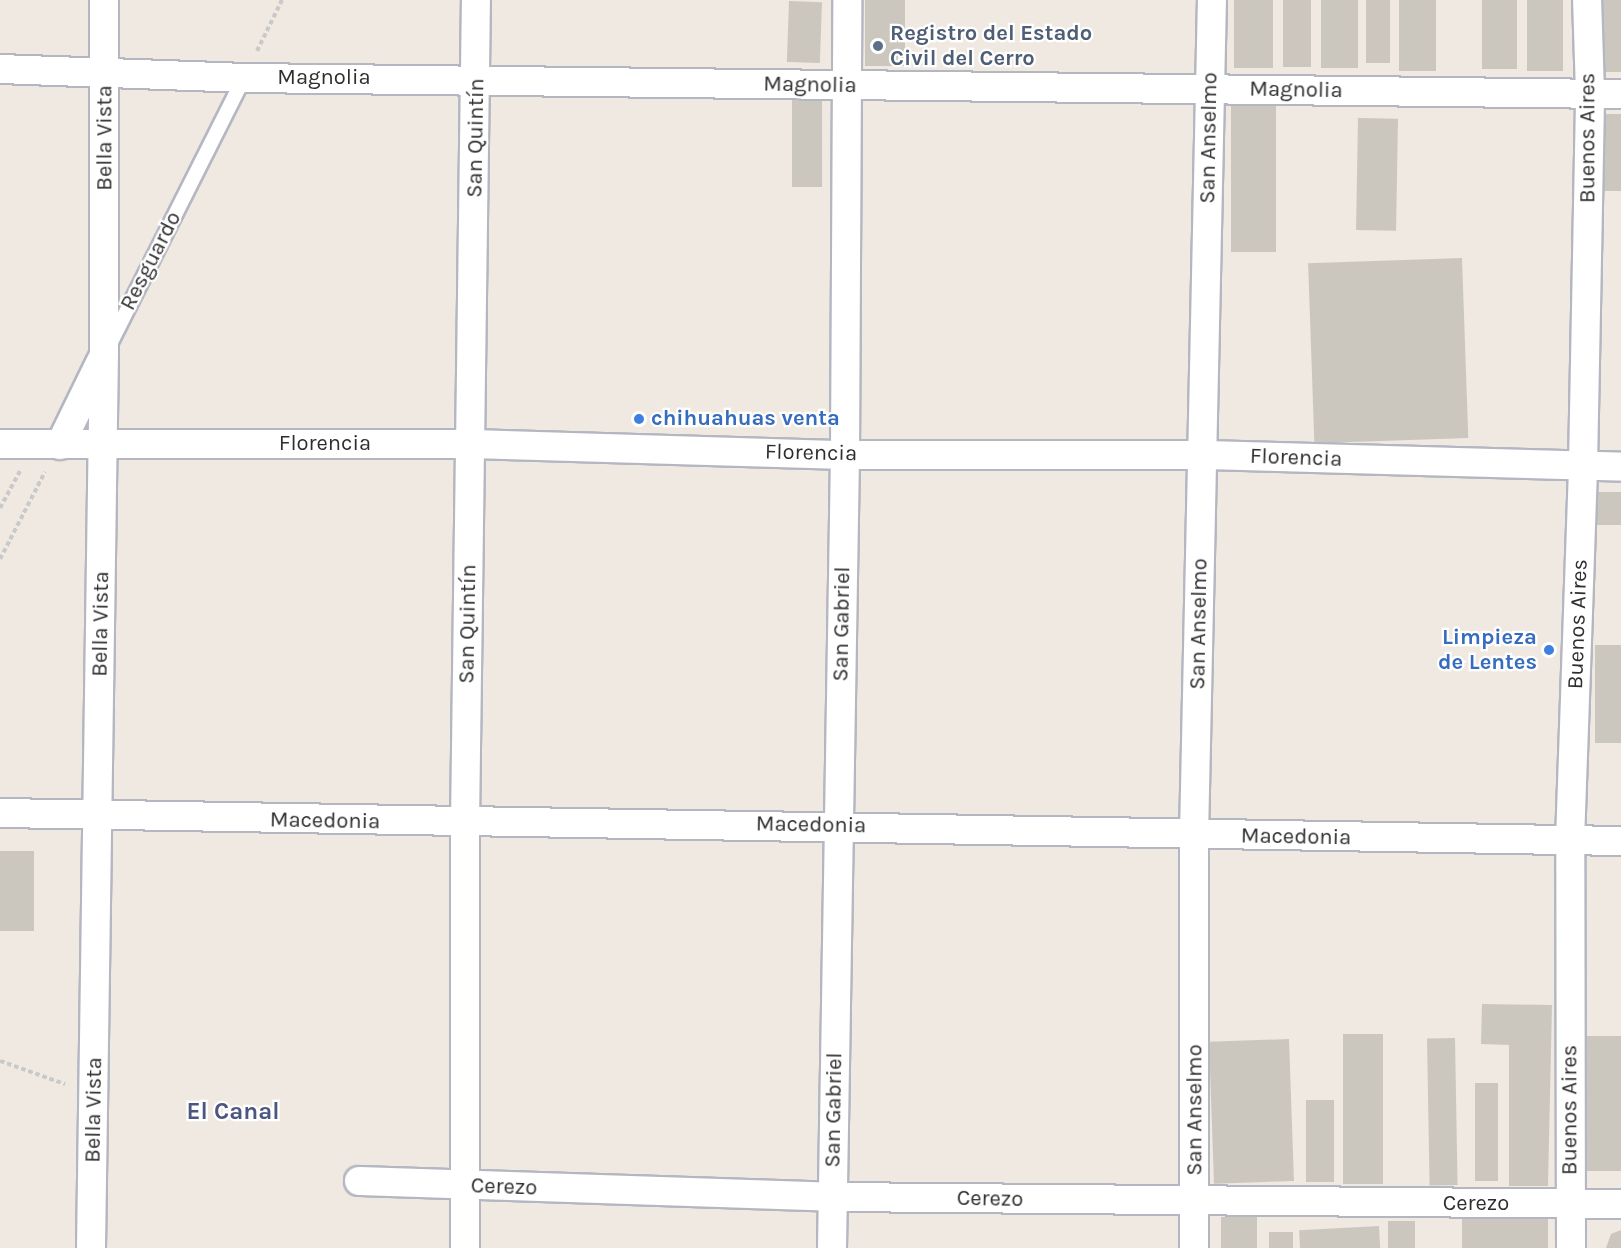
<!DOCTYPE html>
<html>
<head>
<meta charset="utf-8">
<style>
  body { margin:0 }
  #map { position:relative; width:1621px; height:1248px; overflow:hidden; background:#efe9e1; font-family:Karla,sans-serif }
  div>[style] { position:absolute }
  .building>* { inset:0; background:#cbc7bf; transform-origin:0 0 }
  .path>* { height:4px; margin-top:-2px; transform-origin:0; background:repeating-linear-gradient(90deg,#c9c9c9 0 4.5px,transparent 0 7.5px) }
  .roads { filter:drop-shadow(2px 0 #b4b7c1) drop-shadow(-2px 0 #b4b7c1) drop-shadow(0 2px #b4b7c1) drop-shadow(0 -2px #b4b7c1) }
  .lane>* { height:14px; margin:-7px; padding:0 7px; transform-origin:7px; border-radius:7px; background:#fff }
  .street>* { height:28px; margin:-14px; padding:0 14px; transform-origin:14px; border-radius:14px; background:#fff }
  .dots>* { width:16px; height:16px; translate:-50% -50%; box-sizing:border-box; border:3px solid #fff; border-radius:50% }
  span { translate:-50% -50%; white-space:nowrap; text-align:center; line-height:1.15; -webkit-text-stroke:4.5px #fff; paint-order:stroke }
  .service-label { font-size:22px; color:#4e5e75; font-weight:700 }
  .left { translate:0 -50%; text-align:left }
  .street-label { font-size:22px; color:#2e2e2e }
  .shop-label { font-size:22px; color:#366cbe; font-weight:700 }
  .right { translate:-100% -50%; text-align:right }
  .neighbourhood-label { font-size:24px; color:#4d5680; font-weight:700 }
</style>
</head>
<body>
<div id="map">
  <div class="building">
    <div style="left:865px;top:0;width:40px;height:66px"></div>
    <div style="left:1234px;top:0;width:39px;height:68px"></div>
    <div style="left:1283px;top:0;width:28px;height:67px"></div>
    <div style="left:1321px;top:0;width:37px;height:68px"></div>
    <div style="left:1366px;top:0;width:24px;height:63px"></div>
    <div style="left:1399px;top:0;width:37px;height:71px"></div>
    <div style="left:1482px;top:0;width:35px;height:69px"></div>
    <div style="left:1527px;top:0;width:36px;height:71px"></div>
    <div style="left:1601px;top:0;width:20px;height:72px"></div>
    <div style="left:789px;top:1px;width:33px;height:61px;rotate:2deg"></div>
    <div style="left:792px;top:99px;width:30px;height:88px"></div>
    <div style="left:1231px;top:105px;width:45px;height:147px"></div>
    <div style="left:1602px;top:114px;width:19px;height:77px"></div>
    <div style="left:1358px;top:118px;width:40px;height:112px;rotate:1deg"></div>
    <div style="left:1462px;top:258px;width:180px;height:154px;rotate:88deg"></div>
    <div style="left:1596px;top:492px;width:25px;height:33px"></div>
    <div style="left:1621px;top:645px;width:98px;height:26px;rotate:90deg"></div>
    <div style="left:34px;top:851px;width:80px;height:34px;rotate:90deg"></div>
    <div style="clip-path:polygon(1482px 1004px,1552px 1005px,1548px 1186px,1509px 1186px,1509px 1045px,1481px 1044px)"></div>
    <div style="left:1343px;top:1034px;width:40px;height:150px"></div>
    <div style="left:1584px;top:1036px;width:37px;height:135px"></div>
    <div style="left:1455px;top:1038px;width:147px;height:28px;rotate:89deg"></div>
    <div style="left:1289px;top:1039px;width:142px;height:80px;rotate:88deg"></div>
    <div style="left:1475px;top:1083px;width:23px;height:98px"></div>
    <div style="left:1306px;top:1100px;width:28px;height:82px"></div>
    <div style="left:1221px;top:1217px;width:36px;height:31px"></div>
    <div style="left:1548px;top:1219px;width:29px;height:86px;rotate:90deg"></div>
    <div style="left:1388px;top:1221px;width:27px;height:27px"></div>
    <div style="left:1379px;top:1226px;width:22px;height:80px;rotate:87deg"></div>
    <div style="clip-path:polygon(1621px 1230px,1621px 1248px,1606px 1248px,1611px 1234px)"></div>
    <div style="left:1269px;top:1232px;width:24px;height:16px"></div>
  </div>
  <div class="path">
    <div style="left:257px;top:51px;width:57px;rotate:-63.9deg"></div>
    <div style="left:0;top:508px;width:42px;rotate:-61.6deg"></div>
    <div style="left:0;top:559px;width:98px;rotate:-62.7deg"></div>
    <div style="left:0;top:1061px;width:69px;rotate:19.5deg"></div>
  </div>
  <div class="roads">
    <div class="lane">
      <div style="left:111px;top:342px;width:296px;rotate:-63.3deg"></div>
    </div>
    <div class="street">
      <div style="left:0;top:69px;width:244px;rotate:2.1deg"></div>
      <div style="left:244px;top:78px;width:1377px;rotate:0.67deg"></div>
      <div style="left:0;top:444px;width:470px"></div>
      <div style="left:470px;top:444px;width:375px;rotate:1.7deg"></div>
      <div style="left:845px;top:455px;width:358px"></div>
      <div style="left:1203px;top:455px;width:418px;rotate:1.6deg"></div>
      <div style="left:60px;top:445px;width:93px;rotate:-64deg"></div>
      <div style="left:0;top:813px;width:1621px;rotate:0.99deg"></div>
      <div style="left:359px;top:1181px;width:474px;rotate:1.9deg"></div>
      <div style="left:833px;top:1197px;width:788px;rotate:0.51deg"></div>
      <div style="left:91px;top:1248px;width:894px;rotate:-89.17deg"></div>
      <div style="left:104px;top:354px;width:354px;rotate:-90deg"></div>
      <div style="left:465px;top:1248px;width:424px;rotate:-90deg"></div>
      <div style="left:465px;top:824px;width:824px;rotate:-89.24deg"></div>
      <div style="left:832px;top:1248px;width:793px;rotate:-89.06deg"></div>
      <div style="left:845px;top:455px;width:455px;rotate:-89.7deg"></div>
      <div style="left:1194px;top:1248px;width:412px;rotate:-90deg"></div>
      <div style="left:1194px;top:836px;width:836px;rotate:-88.77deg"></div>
      <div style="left:1571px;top:1248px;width:407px;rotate:-90.1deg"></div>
      <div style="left:1570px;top:841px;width:375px;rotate:-88deg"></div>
      <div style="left:1583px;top:466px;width:373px;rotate:-88.9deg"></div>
      <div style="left:1590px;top:93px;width:93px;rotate:-91.8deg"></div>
    </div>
  </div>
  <div class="dots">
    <div style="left:878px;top:46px;background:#5c6f8a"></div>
    <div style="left:639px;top:419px;background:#3f7fe0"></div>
    <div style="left:1549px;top:650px;background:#3f7fe0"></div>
  </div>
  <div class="service-label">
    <span class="left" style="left:890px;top:46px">Registro del Estado<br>Civil del Cerro</span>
  </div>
  <div class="street-label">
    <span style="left:324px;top:78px">Magnolia</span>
    <span style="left:810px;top:85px;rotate:1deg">Magnolia</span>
    <span style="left:1296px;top:90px;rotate:1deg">Magnolia</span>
    <span style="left:105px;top:138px;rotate:-90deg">Bella Vista</span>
    <span style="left:476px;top:138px;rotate:-89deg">San Quintín</span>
    <span style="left:1209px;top:138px;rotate:-89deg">San Anselmo</span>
    <span style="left:1588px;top:138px;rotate:-90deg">Buenos Aires</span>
    <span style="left:151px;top:261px;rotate:-63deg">Resguardo</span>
    <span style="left:325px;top:444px">Florencia</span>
    <span style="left:811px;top:453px;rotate:1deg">Florencia</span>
    <span style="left:1296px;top:458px;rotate:2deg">Florencia</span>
    <span style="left:101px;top:624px;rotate:-89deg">Bella Vista</span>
    <span style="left:468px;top:624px;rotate:-89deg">San Quintín</span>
    <span style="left:842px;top:624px;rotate:-89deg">San Gabriel</span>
    <span style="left:1199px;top:624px;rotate:-89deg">San Anselmo</span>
    <span style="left:1578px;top:624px;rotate:-88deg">Buenos Aires</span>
    <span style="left:325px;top:821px;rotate:1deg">Macedonia</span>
    <span style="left:811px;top:825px;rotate:1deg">Macedonia</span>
    <span style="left:1296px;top:837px;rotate:1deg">Macedonia</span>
    <span style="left:94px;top:1110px;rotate:-89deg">Bella Vista</span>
    <span style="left:834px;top:1110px;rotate:-89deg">San Gabriel</span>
    <span style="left:1195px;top:1110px;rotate:-90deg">San Anselmo</span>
    <span style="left:1570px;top:1110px;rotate:-90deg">Buenos Aires</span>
    <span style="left:504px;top:1187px;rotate:2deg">Cerezo</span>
    <span style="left:990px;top:1199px;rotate:1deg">Cerezo</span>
    <span style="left:1476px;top:1204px">Cerezo</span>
  </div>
  <div class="shop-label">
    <span class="left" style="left:651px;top:419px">chihuahuas venta</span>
    <span class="right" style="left:1537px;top:650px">Limpieza<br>de Lentes</span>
  </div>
  <div class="neighbourhood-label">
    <span style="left:233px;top:1112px">El Canal</span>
  </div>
</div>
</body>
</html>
